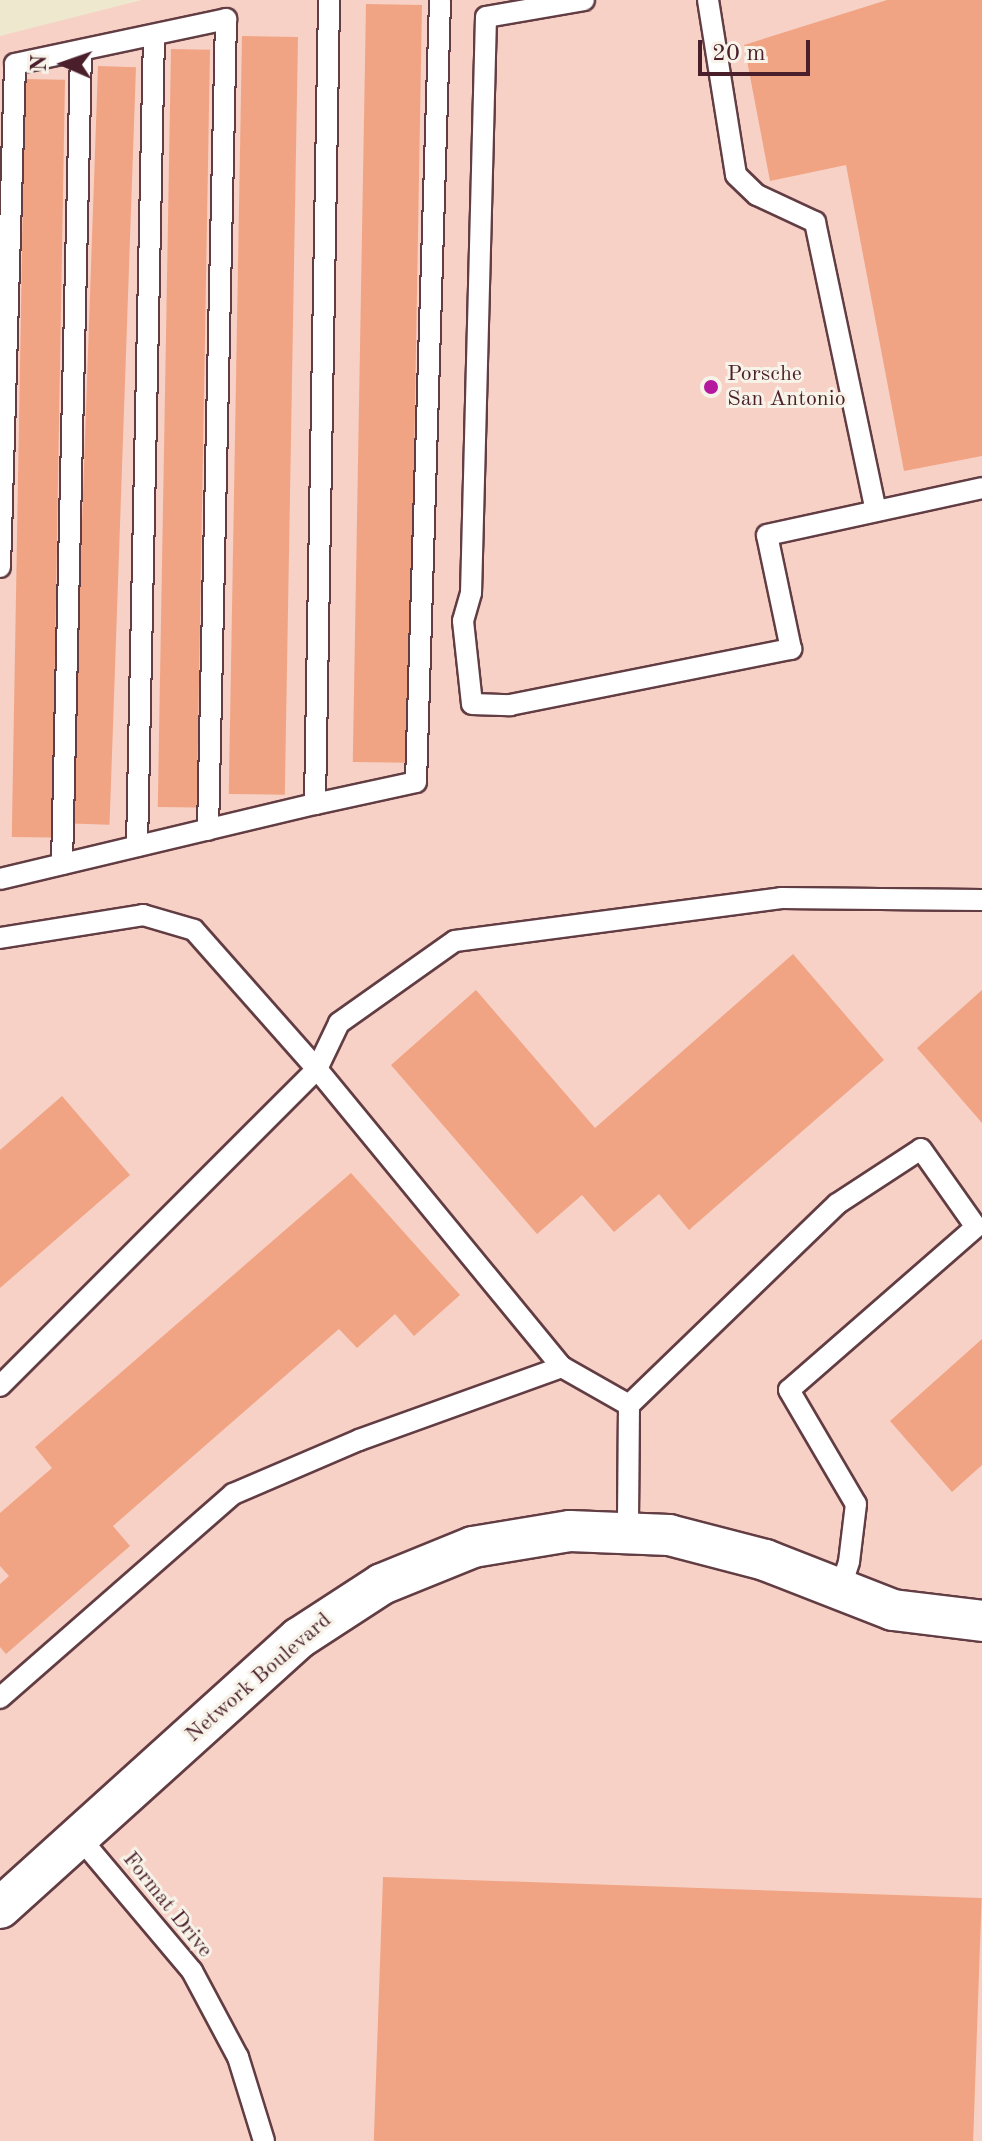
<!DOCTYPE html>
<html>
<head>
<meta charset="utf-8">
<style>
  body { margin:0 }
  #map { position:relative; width:982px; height:2141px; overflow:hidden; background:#ede8ce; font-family:"Old Standard TT",serif }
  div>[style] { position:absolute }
  .built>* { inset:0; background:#f7d1c6 }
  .building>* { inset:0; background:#f0a484; transform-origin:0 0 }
  .roads { filter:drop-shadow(2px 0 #623d43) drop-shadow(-2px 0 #623d43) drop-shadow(0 2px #623d43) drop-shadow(0 -2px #623d43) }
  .lane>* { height:20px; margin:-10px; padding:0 10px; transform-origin:10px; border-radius:10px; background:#fff }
  .street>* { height:40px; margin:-20px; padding:0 20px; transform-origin:20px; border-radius:20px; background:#fff }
  .dots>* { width:22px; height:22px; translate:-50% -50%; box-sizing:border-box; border:4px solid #f7f3e8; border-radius:50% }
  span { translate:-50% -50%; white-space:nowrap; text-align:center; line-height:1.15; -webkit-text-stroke:6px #f7f3e8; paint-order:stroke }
  .poi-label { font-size:22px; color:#4a1f2b }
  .left { translate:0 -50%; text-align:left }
  .street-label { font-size:22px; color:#4a1f2b }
  .north { position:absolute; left:24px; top:24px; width:80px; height:80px; -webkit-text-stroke:6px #f7f3e8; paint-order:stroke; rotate:272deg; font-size:22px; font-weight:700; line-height:32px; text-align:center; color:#4a1f2b }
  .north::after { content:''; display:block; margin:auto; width:28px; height:36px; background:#4a1f2b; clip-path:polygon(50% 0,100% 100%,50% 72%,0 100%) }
  .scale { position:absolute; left:698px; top:40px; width:112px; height:36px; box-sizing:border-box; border:4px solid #4a1f2b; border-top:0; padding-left:10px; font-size:24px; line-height:28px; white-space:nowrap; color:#4a1f2b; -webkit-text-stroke:6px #f7f3e8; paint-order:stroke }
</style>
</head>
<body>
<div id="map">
  <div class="built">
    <div style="clip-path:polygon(142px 0,982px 0,982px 2141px,0 2141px,0 36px)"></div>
  </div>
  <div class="building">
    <div style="clip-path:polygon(887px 0,982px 0,982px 456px,904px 471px,846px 165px,770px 181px,744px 45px)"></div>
    <div style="left:366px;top:4px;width:56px;height:758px;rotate:1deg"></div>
    <div style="left:242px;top:36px;width:56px;height:758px;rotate:1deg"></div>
    <div style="left:171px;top:49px;width:39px;height:758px;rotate:1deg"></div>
    <div style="left:98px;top:66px;width:38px;height:758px;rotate:2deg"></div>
    <div style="left:25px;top:79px;width:40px;height:758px;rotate:1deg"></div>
    <div style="clip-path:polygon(793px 954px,884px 1060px,689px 1230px,659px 1194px,614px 1232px,582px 1195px,537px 1234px,391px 1065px,476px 990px,595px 1128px)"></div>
    <div style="clip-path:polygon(982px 990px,982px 1123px,917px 1048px)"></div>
    <div style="clip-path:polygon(62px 1096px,130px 1175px,0 1288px,0 1150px)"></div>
    <div style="clip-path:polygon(351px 1173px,460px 1295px,414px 1336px,395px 1314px,357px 1348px,339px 1329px,113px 1526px,130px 1546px,6px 1654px,0 1647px,0 1584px,9px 1576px,0 1566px,0 1513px,52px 1468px,35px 1447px)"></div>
    <div style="clip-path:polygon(982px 1339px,982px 1465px,952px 1492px,890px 1421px)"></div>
    <div style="left:383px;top:1877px;width:599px;height:264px;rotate:2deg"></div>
  </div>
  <div class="roads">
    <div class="lane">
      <div style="left:584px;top:0;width:99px;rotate:170.2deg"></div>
      <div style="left:486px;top:17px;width:576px;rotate:91.49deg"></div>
      <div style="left:471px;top:593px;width:29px;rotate:106deg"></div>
      <div style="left:463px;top:621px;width:83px;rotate:83.8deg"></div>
      <div style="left:472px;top:704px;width:38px;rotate:2deg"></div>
      <div style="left:510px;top:705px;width:287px;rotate:-11.3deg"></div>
      <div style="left:791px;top:649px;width:116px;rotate:-101.9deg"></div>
      <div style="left:767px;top:535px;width:220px;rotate:-12.3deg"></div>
      <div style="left:708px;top:0;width:177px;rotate:80.9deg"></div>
      <div style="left:736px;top:175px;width:29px;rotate:44deg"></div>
      <div style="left:757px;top:195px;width:64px;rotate:25deg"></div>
      <div style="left:815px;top:222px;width:295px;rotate:78.1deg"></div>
      <div style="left:0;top:567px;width:503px;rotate:-88.29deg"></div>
      <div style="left:15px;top:64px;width:216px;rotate:-12deg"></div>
      <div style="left:226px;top:19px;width:811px;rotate:91.27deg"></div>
      <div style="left:315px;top:804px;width:103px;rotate:-12.3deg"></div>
      <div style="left:416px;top:782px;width:782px;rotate:-88.24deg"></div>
      <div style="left:137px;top:846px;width:811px;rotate:-88.8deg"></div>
      <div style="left:62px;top:864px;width:813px;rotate:-88.66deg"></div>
      <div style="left:0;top:879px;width:324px;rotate:-13.4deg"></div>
      <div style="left:315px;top:804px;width:804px;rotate:-89deg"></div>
      <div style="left:0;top:938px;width:145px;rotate:-9.1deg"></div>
      <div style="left:143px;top:915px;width:53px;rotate:16.4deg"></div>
      <div style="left:194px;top:930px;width:186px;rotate:48.5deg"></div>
      <div style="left:317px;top:1069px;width:386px;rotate:50.6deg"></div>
      <div style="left:0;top:1386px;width:448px;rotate:-45deg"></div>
      <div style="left:317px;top:1069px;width:51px;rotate:-64.4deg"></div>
      <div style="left:339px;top:1023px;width:142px;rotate:-35.3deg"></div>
      <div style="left:455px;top:941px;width:329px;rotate:-7.5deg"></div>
      <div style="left:781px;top:898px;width:201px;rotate:0.6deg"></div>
      <div style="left:629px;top:1405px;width:289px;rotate:-44deg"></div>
      <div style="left:837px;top:1204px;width:100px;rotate:-33.2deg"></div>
      <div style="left:921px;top:1149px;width:95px;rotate:54.8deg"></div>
      <div style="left:976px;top:1227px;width:248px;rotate:138.9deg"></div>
      <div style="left:789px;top:1390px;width:132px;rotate:59.6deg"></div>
      <div style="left:856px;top:1504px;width:58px;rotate:96.9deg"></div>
      <div style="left:849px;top:1562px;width:32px;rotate:108deg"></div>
      <div style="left:0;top:1698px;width:310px;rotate:-41.2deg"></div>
      <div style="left:233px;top:1494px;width:137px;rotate:-23.2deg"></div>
      <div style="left:359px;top:1440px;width:216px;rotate:-19.8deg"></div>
      <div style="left:562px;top:1367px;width:77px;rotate:29.6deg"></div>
      <div style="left:629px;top:1405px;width:126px;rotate:90.5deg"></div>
      <div style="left:80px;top:1838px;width:174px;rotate:49.9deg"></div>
      <div style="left:192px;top:1971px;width:98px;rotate:61.9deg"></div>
      <div style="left:238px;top:2057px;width:88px;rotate:72.8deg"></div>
    </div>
    <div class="street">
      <div style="left:0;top:1908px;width:403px;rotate:-42.1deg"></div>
      <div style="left:299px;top:1638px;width:99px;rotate:-33deg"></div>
      <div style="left:382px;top:1584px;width:98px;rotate:-22.1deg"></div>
      <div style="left:473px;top:1547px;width:98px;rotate:-9.4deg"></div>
      <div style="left:570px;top:1531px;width:99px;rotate:2.3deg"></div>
      <div style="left:669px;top:1535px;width:99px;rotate:14.6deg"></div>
      <div style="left:765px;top:1560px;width:137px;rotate:21.3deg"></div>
      <div style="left:893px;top:1610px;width:90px;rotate:7deg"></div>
    </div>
  </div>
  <div class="dots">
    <div style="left:711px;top:387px;background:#b5179e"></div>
  </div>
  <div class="poi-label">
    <span class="left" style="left:727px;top:387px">Porsche<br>San Antonio</span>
  </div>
  <div class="street-label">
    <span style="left:259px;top:1678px;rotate:-41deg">Network Boulevard</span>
    <span style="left:167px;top:1905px;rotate:51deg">Format Drive</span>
  </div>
  <div class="north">N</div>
  <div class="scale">20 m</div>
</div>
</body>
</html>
